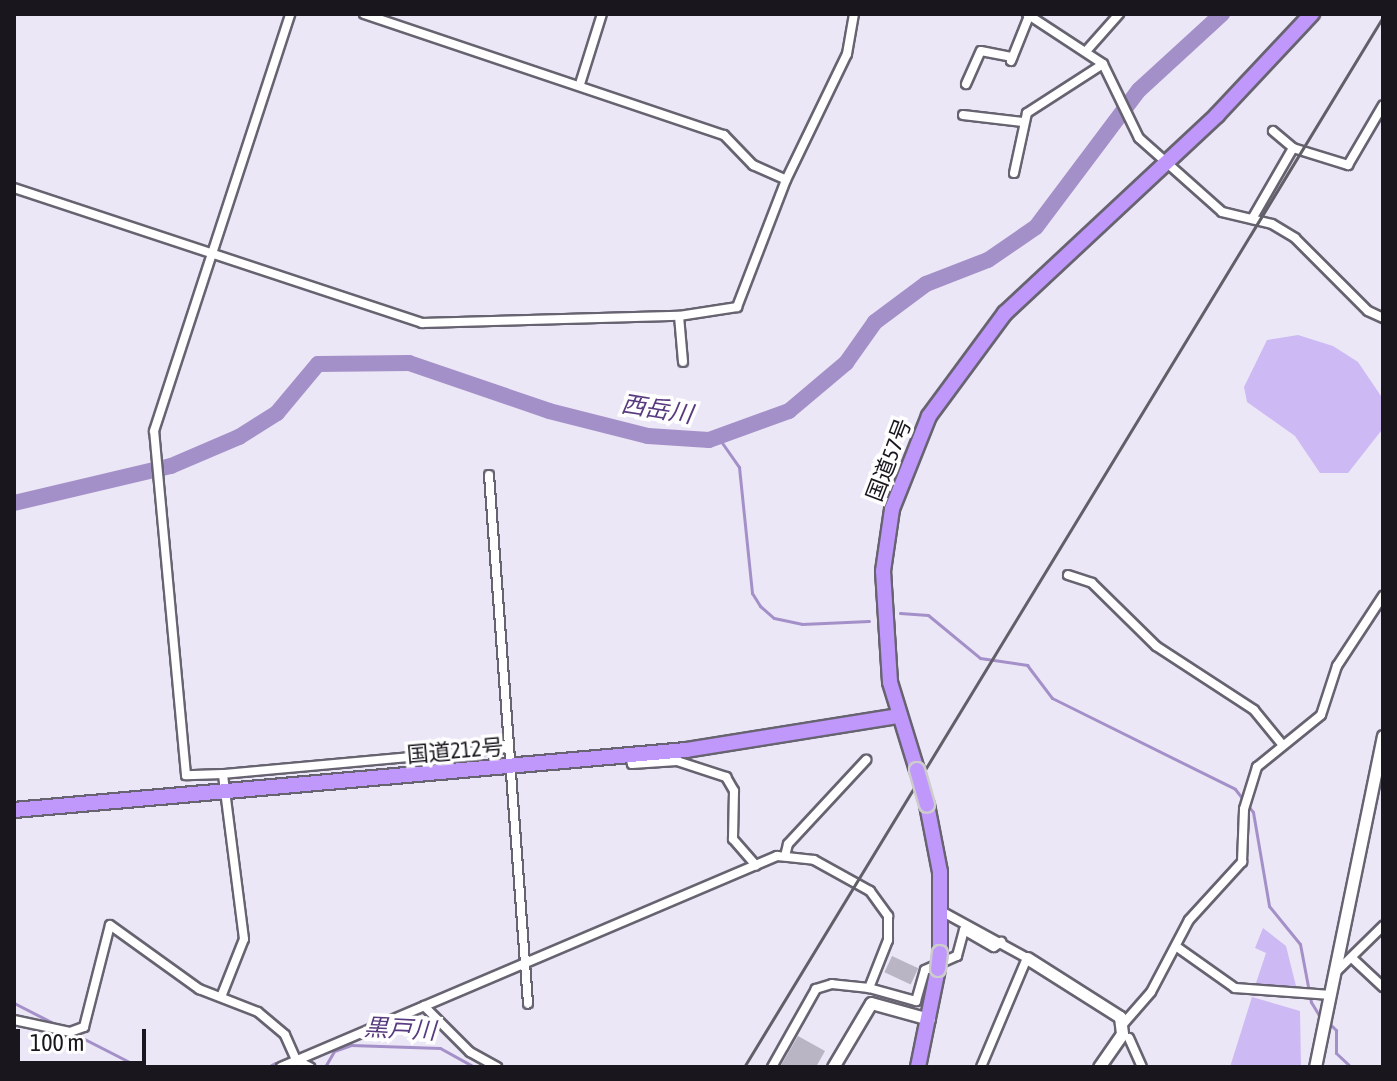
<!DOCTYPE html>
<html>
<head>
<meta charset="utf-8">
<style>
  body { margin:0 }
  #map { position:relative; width:1397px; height:1081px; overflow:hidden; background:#ece7f6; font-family:"Asap Condensed","Noto Sans JP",sans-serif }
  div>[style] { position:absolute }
  .green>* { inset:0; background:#cdb9f3 }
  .stream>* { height:3px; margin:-1.5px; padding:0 1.5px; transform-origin:1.5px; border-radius:1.5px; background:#a490c8 }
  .river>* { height:16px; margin:-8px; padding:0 8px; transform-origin:8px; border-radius:8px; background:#a490c8 }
  .building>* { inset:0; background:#bab5c4; transform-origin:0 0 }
  .roads { filter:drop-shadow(2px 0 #676370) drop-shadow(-2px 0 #676370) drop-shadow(0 2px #676370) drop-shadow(0 -2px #676370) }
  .minor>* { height:8px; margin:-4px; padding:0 4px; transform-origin:4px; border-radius:4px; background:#fff }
  .tertiary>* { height:11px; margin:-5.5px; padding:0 5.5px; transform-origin:5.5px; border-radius:5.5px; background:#fff }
  .trunk>* { height:14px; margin:-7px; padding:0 7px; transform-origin:7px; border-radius:7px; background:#c098fb }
  .rail>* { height:3px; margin:-1.5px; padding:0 1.5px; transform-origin:1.5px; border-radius:1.5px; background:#625f68 }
  .bridges { filter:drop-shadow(2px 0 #cccccd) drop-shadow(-2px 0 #cccccd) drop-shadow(0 2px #cccccd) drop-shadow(0 -2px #cccccd) }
  .trunk-bridge>* { height:14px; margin:-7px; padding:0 7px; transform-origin:7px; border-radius:7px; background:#c098fb }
  span { translate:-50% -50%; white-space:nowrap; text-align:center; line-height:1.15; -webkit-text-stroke:7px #fff; paint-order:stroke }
  .street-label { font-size:22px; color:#19171d }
  .water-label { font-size:24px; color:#573a7f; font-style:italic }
  .frame { position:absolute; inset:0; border:16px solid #19171d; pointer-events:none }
  .scale { position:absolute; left:16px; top:1029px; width:130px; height:36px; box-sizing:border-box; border:4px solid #19171d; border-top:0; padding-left:10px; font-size:24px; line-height:28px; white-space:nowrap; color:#19171d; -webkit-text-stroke:6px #fff; paint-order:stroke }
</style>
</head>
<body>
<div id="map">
  <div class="green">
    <div style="clip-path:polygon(1298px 335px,1333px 346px,1358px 362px,1383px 399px,1381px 431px,1348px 473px,1320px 473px,1295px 436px,1247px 402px,1244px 387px,1267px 340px)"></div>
    <div style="clip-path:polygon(1263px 928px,1286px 946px,1297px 990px,1255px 986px,1266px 953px,1255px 948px)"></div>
    <div style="clip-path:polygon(1252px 997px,1300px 1011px,1301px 1067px,1230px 1067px)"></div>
  </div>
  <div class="stream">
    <div style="left:718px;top:437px;width:37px;rotate:55deg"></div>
    <div style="left:739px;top:467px;width:127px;rotate:84.1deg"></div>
    <div style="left:752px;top:593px;width:15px;rotate:58deg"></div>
    <div style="left:760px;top:606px;width:18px;rotate:41deg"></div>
    <div style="left:774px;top:618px;width:29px;rotate:12deg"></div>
    <div style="left:802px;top:624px;width:67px;rotate:-2.6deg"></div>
    <div style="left:900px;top:613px;width:28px;rotate:4deg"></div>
    <div style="left:928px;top:615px;width:67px;rotate:39.6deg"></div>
    <div style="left:980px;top:658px;width:48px;rotate:8.5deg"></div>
    <div style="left:1027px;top:665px;width:41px;rotate:52.9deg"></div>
    <div style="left:1052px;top:698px;width:204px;rotate:26.4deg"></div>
    <div style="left:1235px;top:789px;width:29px;rotate:52deg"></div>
    <div style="left:1253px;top:812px;width:95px;rotate:80.3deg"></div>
    <div style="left:1269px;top:906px;width:49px;rotate:50.8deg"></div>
    <div style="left:1300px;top:944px;width:59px;rotate:79.3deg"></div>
    <div style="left:1311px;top:1002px;width:17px;rotate:59deg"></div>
    <div style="left:14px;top:1003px;width:140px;rotate:27.1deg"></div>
    <div style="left:1327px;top:1021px;width:13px;rotate:45deg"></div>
    <div style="left:1336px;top:1030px;width:23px;rotate:90deg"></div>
    <div style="left:1336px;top:1053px;width:21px;rotate:43deg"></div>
    <div style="left:326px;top:1065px;width:16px;rotate:-60deg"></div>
    <div style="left:334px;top:1051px;width:18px;rotate:-19deg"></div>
    <div style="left:351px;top:1045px;width:89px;rotate:1.9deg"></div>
    <div style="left:440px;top:1048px;width:39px;rotate:29deg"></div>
    <div style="left:148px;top:1067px;width:78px"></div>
    <div style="left:268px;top:1067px;width:8px;rotate:-30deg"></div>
  </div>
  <div class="river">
    <div style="left:14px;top:503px;width:161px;rotate:-13.3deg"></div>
    <div style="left:171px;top:466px;width:74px;rotate:-23.1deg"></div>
    <div style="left:239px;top:437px;width:45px;rotate:-32.3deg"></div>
    <div style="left:277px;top:413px;width:64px;rotate:-50.1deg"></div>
    <div style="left:318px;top:364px;width:91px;rotate:-0.6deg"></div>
    <div style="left:409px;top:363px;width:148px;rotate:18.9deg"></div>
    <div style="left:549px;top:411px;width:102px;rotate:14.2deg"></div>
    <div style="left:648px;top:436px;width:61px;rotate:3.8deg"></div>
    <div style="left:709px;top:440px;width:85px;rotate:-19.9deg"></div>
    <div style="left:789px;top:411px;width:75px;rotate:-40.1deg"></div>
    <div style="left:846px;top:363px;width:50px;rotate:-54.7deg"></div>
    <div style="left:875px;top:322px;width:64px;rotate:-36.7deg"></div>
    <div style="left:926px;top:284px;width:66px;rotate:-21.2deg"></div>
    <div style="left:988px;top:260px;width:58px;rotate:-34.5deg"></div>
    <div style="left:1036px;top:227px;width:171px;rotate:-53.1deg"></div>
    <div style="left:1139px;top:90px;width:113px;rotate:-42.5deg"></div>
  </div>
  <div class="building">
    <div style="left:892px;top:956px;width:29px;height:18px;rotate:25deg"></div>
    <div style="clip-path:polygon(798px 1036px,825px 1051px,816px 1067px,780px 1067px)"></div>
  </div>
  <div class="roads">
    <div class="minor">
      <div style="left:364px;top:14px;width:380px;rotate:18.6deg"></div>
      <div style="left:724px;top:135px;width:42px;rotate:46deg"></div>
      <div style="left:753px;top:165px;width:36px;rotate:24deg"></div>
      <div style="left:1027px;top:14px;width:91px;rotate:33.3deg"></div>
      <div style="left:1103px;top:64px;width:82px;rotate:64.1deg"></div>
      <div style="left:1139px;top:138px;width:111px;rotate:41.7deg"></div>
      <div style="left:1222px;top:212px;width:51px;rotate:13.5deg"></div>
      <div style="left:1272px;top:224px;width:27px;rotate:31deg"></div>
      <div style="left:1295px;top:238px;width:103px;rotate:45deg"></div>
      <div style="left:1368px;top:311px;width:17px;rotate:25deg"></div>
      <div style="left:1088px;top:49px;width:47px;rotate:-48.5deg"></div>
      <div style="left:1011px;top:61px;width:48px;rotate:-68.2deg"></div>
      <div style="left:580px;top:84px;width:73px;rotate:-72.6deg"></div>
      <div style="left:966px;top:84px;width:36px;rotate:-66deg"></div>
      <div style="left:981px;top:51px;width:32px;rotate:11deg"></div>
      <div style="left:963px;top:115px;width:60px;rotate:6.7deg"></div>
      <div style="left:1273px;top:131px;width:26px;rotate:40deg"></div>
      <div style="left:1014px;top:173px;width:61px;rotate:-77.8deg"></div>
      <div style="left:1027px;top:113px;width:90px;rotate:-32.8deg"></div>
      <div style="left:14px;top:188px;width:430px;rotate:18.3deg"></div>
      <div style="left:422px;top:323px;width:257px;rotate:-1.6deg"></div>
      <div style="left:679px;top:316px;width:59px;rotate:-8.8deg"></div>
      <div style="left:737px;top:307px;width:136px;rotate:-68.9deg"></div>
      <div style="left:786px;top:180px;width:140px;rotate:-64.2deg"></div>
      <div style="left:847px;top:54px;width:41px;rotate:-80.1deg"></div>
      <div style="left:1252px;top:219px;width:82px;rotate:-60deg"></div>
      <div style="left:1293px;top:148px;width:58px;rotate:17.2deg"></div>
      <div style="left:1348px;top:165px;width:69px;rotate:-59.7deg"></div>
      <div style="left:679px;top:316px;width:46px;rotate:85deg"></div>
      <div style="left:489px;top:475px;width:530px;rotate:85.78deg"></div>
      <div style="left:1068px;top:575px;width:25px;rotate:18deg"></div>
      <div style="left:1092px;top:583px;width:90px;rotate:44.5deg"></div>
      <div style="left:1156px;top:646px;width:117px;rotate:33.1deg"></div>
      <div style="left:1254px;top:710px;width:43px;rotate:50.7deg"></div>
      <div style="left:630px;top:756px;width:8px;rotate:76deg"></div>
      <div style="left:632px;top:764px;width:45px;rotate:-3.8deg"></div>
      <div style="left:677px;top:761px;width:52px;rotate:18.1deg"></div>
      <div style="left:726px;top:777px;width:16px;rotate:60deg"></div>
      <div style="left:734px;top:791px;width:48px;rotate:91.2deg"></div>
      <div style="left:733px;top:839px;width:35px;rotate:49deg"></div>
      <div style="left:223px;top:774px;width:287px;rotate:-5.2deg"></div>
      <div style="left:785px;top:856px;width:12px;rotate:-76deg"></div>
      <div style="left:788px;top:844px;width:115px;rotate:-47.1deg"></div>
      <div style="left:941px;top:911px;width:98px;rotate:28.7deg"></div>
      <div style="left:1027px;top:958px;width:118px;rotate:112.9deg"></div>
      <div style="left:1177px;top:947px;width:71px;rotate:35.3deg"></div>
      <div style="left:1235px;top:988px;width:96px;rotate:4.2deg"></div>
      <div style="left:1353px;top:959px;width:41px;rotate:43deg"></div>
      <div style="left:1336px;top:972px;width:66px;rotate:-44.4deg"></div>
      <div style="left:869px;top:988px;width:49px;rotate:15.5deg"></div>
      <div style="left:916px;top:1001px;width:32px;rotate:-74deg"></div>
      <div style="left:925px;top:970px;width:35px;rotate:-24deg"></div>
      <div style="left:957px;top:956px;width:27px;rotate:-75deg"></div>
      <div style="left:964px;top:930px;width:34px;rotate:30deg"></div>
      <div style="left:994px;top:947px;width:9px;rotate:-36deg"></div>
      <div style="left:221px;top:997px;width:62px;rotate:-68.4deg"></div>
      <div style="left:244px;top:939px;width:166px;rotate:-97.3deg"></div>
      <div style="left:223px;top:774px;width:37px;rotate:178deg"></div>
      <div style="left:186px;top:775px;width:345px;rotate:-95.3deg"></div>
      <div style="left:154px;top:431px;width:439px;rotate:-71.9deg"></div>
      <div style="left:424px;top:1006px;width:65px;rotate:45deg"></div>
      <div style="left:470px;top:1052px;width:31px;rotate:29deg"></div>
      <div style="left:14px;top:1020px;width:57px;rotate:12.1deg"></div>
      <div style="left:70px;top:1032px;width:15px;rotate:-20deg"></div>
      <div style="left:84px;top:1027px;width:105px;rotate:-75.7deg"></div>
      <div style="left:110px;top:925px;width:110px;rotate:35.7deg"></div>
      <div style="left:199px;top:989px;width:63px;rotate:21.3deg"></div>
      <div style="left:258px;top:1012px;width:35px;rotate:40deg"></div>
      <div style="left:285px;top:1035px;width:27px;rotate:66deg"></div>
      <div style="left:296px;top:1060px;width:16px;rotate:27deg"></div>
      <div style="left:1124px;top:1023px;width:41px;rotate:-48.9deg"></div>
      <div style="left:1151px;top:992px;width:81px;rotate:-62.2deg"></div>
      <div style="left:1189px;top:920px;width:79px;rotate:-47.6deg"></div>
      <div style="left:1242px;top:862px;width:53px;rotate:-87.8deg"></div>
      <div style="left:1244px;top:809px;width:44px;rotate:-72.8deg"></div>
      <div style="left:1257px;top:767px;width:82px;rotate:-39.1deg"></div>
      <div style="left:1321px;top:715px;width:52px;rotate:-71.9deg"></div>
      <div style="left:1337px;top:666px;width:84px;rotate:-56.7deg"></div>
      <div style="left:1129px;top:1038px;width:32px;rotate:66deg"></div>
      <div style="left:281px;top:1067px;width:539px;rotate:-23.05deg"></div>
      <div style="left:777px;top:856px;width:37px;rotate:6deg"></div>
      <div style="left:814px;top:860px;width:64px;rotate:29deg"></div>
      <div style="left:870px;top:891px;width:31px;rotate:54deg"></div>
      <div style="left:888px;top:916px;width:24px;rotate:90deg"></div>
      <div style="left:888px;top:940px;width:52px;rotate:111.6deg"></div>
      <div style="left:869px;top:988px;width:37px;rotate:-174deg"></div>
      <div style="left:832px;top:984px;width:17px;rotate:163deg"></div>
      <div style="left:816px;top:989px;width:90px;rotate:119.4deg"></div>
    </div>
    <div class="tertiary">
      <div style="left:1027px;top:958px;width:110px;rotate:32.4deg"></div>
      <div style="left:1120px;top:1017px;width:17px;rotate:83deg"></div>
      <div style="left:1122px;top:1034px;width:40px;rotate:124.9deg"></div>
      <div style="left:833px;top:1067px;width:74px;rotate:-59.3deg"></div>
      <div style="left:871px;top:1003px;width:60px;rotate:15.4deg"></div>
      <div style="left:1315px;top:1067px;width:338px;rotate:-78.4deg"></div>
    </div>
    <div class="trunk">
      <div style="left:917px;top:770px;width:92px;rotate:-107.1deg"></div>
      <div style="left:890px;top:682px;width:111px;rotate:-93.6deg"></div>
      <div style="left:883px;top:571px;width:63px;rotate:-81.7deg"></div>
      <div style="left:892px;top:509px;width:100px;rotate:-68.3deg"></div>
      <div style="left:929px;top:416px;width:128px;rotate:-53.6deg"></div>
      <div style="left:1005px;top:313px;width:290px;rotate:-43deg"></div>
      <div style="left:1217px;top:115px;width:139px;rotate:-46.8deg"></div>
      <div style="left:927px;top:805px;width:68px;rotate:79deg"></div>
      <div style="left:940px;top:872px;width:81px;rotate:90deg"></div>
      <div style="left:14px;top:810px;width:675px;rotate:-5.1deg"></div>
      <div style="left:686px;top:750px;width:215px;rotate:-9.1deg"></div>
      <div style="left:918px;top:1067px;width:100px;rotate:-78.5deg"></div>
    </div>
  </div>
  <div class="rail">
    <div style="left:744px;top:1067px;width:1229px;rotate:-58.68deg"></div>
  </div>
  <div class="bridges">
    <div class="trunk-bridge">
      <div style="left:917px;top:770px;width:36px;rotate:74deg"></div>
      <div style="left:938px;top:969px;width:16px;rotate:-83deg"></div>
    </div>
  </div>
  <div class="street-label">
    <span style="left:889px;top:460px;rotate:-69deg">国道57号</span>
    <span style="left:455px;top:751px;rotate:-5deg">国道212号</span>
  </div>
  <div class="water-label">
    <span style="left:657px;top:409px;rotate:9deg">西岳川</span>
    <span style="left:400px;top:1029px;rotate:3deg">黒戸川</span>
  </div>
  <div class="frame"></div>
  <div class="scale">100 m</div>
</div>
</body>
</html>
